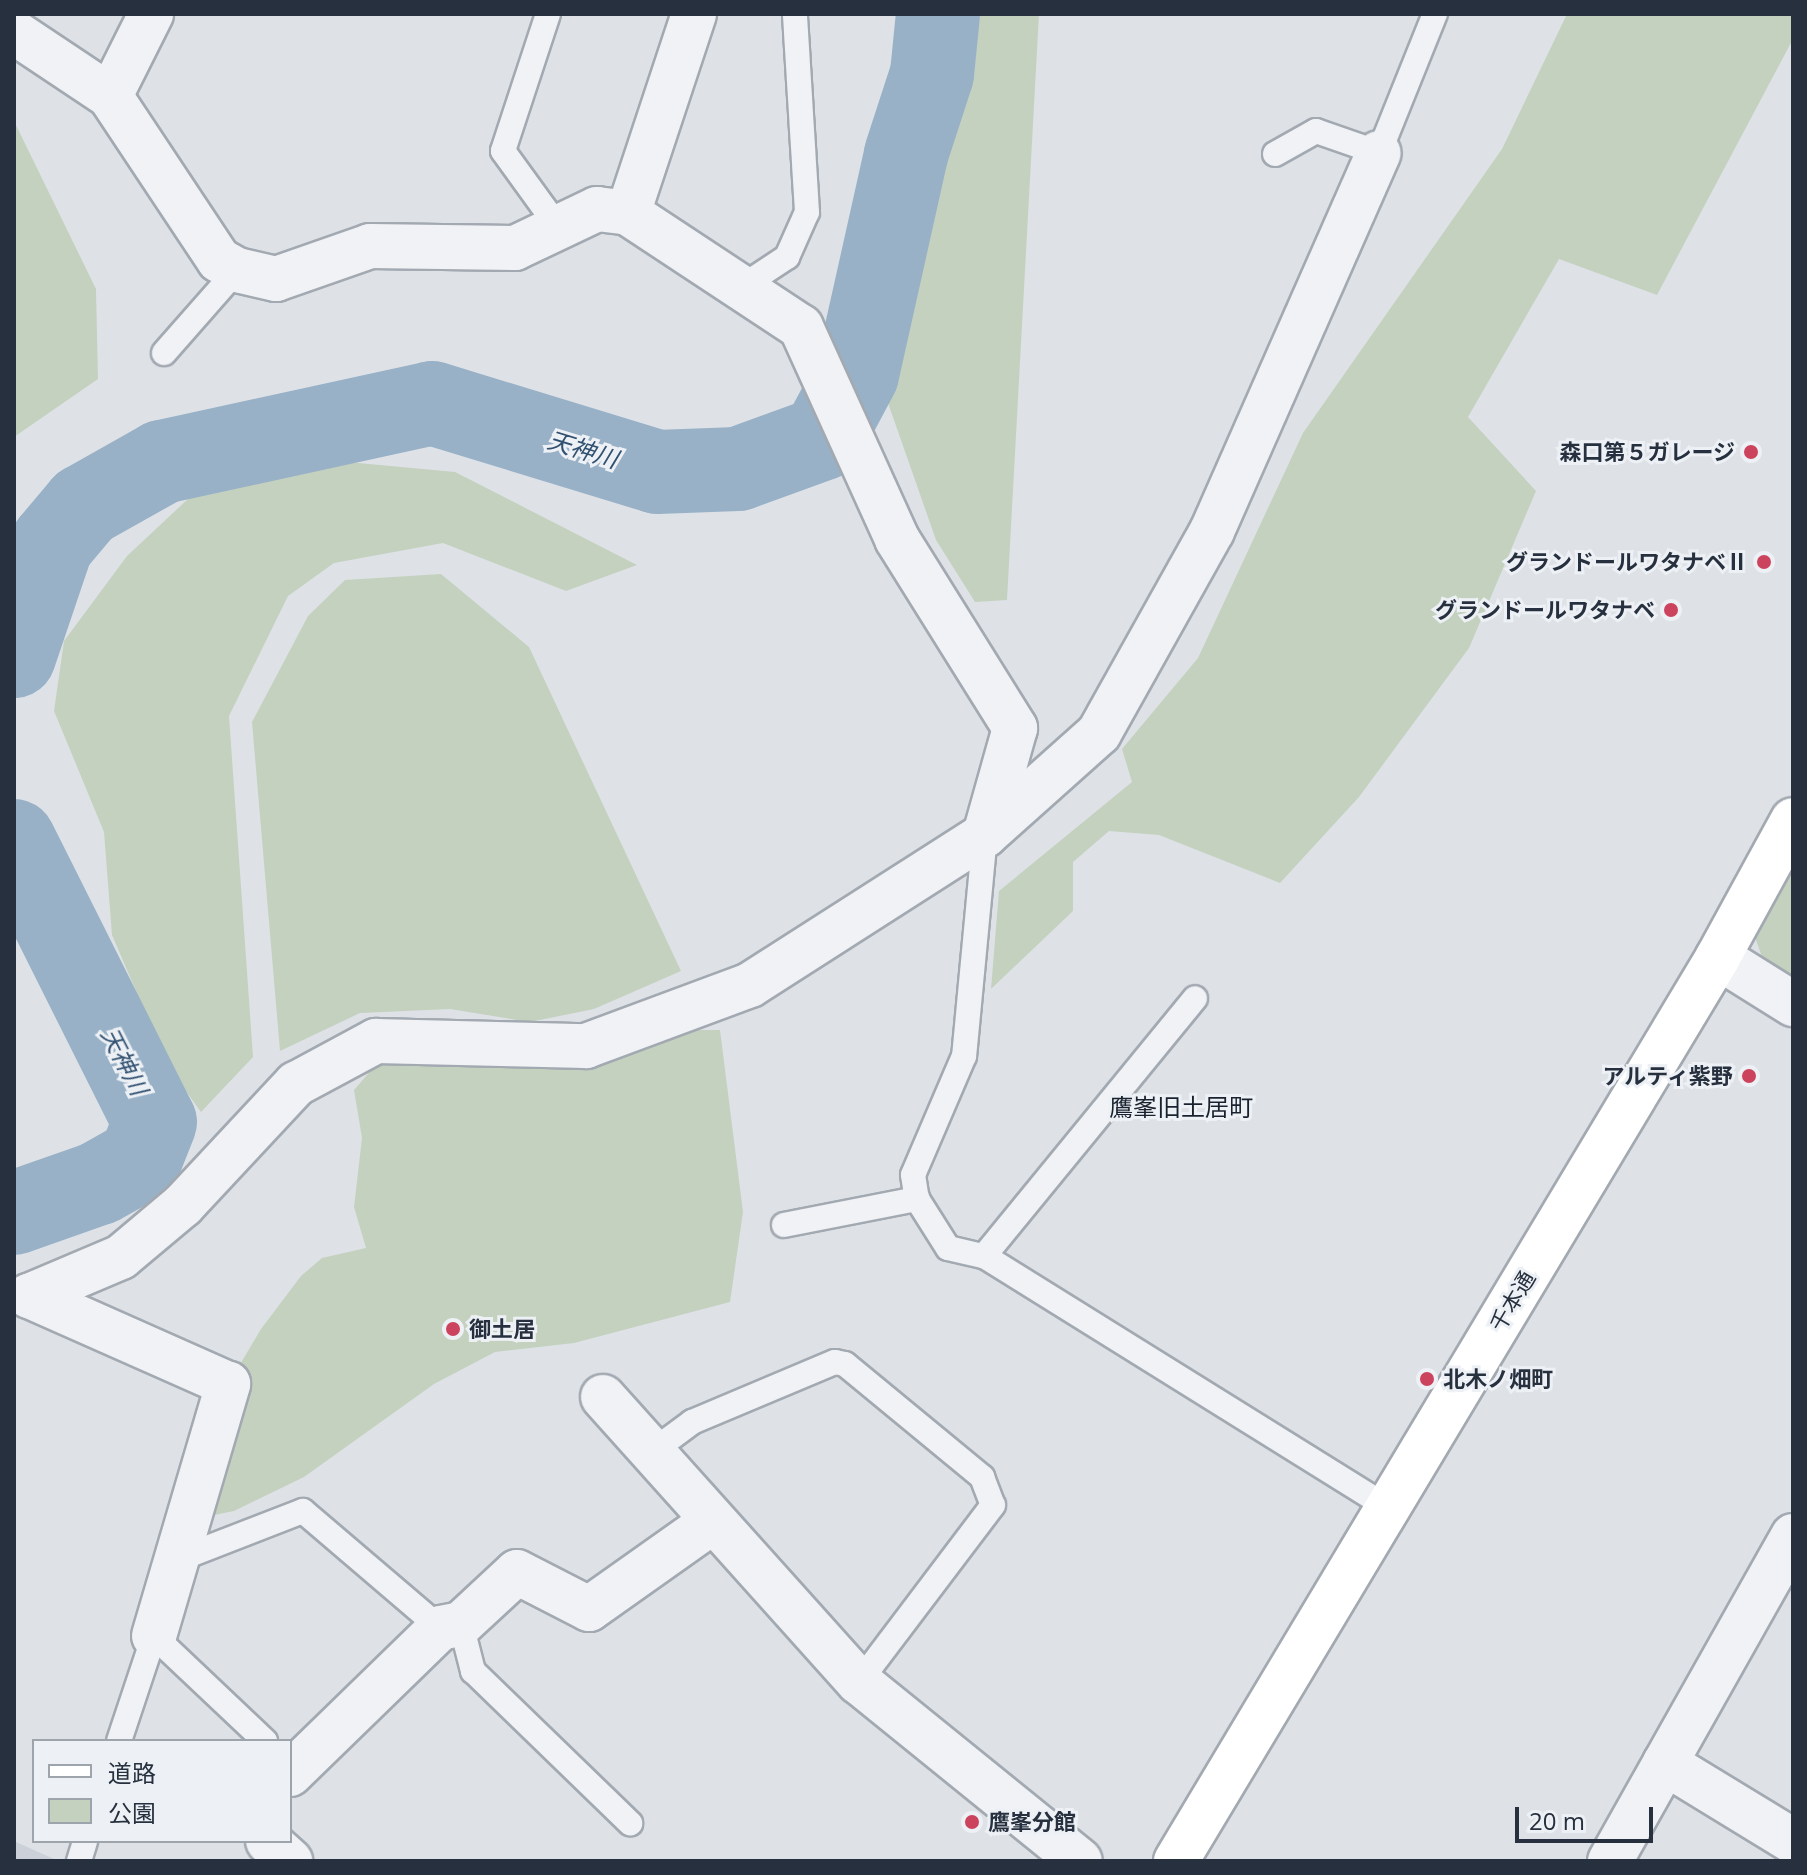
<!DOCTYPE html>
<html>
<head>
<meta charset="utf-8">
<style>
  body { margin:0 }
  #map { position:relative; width:1807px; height:1875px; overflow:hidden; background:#dee2e7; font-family:"Open Sans","Noto Sans JP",sans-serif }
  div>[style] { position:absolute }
  .built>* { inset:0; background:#ccd1d9 }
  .green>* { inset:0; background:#c4d1bf }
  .river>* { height:84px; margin:-42px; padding:0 42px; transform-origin:42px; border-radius:42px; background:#98b1c7 }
  .roads { filter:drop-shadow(2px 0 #a3a9b1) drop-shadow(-2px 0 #a3a9b1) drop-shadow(0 2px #a3a9b1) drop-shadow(0 -2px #a3a9b1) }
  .service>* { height:24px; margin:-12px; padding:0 12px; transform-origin:12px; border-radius:12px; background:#f0f2f6 }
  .minor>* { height:44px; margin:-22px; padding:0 22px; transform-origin:22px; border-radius:22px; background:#f0f2f6 }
  .primary>* { height:44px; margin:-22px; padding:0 22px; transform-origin:22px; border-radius:22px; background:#fff }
  .dots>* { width:22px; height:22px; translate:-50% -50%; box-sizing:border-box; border:4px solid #edf1f5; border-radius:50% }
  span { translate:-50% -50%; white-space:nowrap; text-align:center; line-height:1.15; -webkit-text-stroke:6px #edf1f5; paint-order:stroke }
  .poi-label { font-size:22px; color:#27303e; font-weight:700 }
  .right { translate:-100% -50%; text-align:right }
  .left { translate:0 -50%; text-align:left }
  .street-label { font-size:22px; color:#27303e }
  .water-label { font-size:24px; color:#325171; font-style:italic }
  .neighbourhood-label { font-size:24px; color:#19222e }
  .frame { position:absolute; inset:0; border:16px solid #27303e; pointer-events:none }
  .legend { position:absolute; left:32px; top:1739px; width:260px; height:104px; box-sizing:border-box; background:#edf1f5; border:2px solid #9ea4ac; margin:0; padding:10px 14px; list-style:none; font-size:24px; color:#27303e }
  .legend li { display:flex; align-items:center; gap:16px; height:40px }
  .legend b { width:40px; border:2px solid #9ea4ac }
  .scale { position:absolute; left:1515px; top:1807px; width:138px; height:36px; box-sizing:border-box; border:4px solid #27303e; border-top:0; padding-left:10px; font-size:24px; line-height:28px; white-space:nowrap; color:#27303e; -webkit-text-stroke:6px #edf1f5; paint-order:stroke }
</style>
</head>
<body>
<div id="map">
  <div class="built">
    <div style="clip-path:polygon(14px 1841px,54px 1859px,54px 1861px,14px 1861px)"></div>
  </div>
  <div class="green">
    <div style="clip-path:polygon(952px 14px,1039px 14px,1007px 600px,975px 602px,936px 540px,888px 403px,898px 356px,901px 280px)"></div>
    <div style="clip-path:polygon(1567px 14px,1793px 14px,1793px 39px,1657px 295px,1559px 259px,1468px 417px,1536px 491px,1469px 648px,1359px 797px,1280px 883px,1159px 835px,1109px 831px,1073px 862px,1073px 911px,991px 989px,999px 891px,1132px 782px,1122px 749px,1198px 658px,1303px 433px,1502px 149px)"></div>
    <div style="clip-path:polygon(14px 121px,96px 289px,98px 379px,14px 437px)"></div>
    <div style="clip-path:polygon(294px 457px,455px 472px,637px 565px,566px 591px,443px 543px,334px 563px,288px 596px,229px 716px,253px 1057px,201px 1112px,169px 1068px,112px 935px,104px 832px,54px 711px,64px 641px,127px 556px,189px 498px)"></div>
    <div style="clip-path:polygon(441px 574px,529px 647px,681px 971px,594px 1009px,530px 1022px,450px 1009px,360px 1013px,280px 1051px,252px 722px,308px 616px,345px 580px)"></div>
    <div style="clip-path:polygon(1793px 845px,1793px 977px,1762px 957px,1750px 923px)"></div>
    <div style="clip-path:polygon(670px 1030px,720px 1030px,743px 1212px,730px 1302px,574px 1343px,495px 1352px,434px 1384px,304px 1477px,234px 1511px,199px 1518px,239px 1366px,261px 1329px,301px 1276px,322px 1258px,366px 1248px,354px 1207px,362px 1138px,354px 1090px,380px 1060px)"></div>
  </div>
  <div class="river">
    <div style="left:14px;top:656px;width:118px;rotate:-71.3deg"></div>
    <div style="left:52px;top:544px;width:50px;rotate:-49.9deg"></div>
    <div style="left:84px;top:506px;width:90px;rotate:-29.4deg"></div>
    <div style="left:162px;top:462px;width:276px;rotate:-12.3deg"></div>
    <div style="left:432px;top:403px;width:235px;rotate:17deg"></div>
    <div style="left:657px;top:472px;width:81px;rotate:-2.1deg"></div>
    <div style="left:738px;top:469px;width:90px;rotate:-20deg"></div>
    <div style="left:823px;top:438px;width:72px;rotate:-62deg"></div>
    <div style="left:857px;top:374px;width:225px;rotate:-77.4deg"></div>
    <div style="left:906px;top:154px;width:84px;rotate:-72deg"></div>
    <div style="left:932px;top:74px;width:60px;rotate:-84.3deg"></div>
    <div style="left:14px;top:841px;width:314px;rotate:63.4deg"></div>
    <div style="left:155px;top:1122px;width:41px;rotate:111.5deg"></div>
    <div style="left:140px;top:1160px;width:47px;rotate:150.7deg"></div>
    <div style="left:99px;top:1183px;width:90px;rotate:160.6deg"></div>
  </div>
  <div class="roads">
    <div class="service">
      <div style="left:548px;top:14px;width:144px;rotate:108.2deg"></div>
      <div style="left:503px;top:151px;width:94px;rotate:54.1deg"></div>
      <div style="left:1275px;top:154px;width:47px;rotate:-29.3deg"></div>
      <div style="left:1316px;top:131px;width:67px;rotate:19.2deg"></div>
      <div style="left:1379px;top:153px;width:150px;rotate:-68.1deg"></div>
      <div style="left:743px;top:286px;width:53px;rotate:-33.4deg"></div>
      <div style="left:787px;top:257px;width:49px;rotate:-66deg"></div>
      <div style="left:807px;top:212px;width:198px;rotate:-93.5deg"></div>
      <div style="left:164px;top:353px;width:111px;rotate:-48.7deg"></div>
      <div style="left:985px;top:835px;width:222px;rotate:95.4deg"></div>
      <div style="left:964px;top:1056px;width:129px;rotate:113.2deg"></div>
      <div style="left:913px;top:1175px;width:24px;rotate:81deg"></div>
      <div style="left:917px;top:1199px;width:58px;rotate:57.7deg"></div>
      <div style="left:948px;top:1248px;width:37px;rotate:13deg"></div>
      <div style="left:984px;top:1256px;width:476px;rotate:31.9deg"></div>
      <div style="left:784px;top:1225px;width:136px;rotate:-11.1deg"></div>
      <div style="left:984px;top:1256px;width:333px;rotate:-50.7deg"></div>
      <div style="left:653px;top:1451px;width:49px;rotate:-36.6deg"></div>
      <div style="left:692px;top:1422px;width:155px;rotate:-22.8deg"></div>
      <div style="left:835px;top:1362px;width:10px;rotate:11deg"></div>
      <div style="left:845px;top:1364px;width:178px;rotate:39.5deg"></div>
      <div style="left:982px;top:1477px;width:30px;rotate:69deg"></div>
      <div style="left:993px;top:1505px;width:222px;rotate:127.1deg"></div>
      <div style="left:179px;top:1559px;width:133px;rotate:-21.2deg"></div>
      <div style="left:303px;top:1511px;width:180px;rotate:40.5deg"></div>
      <div style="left:461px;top:1624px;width:49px;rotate:75.7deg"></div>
      <div style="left:473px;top:1671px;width:219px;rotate:44.1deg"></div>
      <div style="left:119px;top:1741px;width:111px;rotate:-71.6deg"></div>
      <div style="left:154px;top:1636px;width:153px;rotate:43.4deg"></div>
      <div style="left:79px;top:1861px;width:21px;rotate:-73deg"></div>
    </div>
    <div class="minor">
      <div style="left:694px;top:14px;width:210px;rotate:108.3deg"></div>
      <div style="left:628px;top:213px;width:207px;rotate:33.4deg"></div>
      <div style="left:801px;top:327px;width:233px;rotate:65.6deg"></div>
      <div style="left:897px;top:539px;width:223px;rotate:58deg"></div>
      <div style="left:1015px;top:728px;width:111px;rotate:105.7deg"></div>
      <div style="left:14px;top:32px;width:115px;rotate:33.7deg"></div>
      <div style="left:110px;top:96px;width:197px;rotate:56.4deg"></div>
      <div style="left:219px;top:260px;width:21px;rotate:29deg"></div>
      <div style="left:237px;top:270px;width:40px;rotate:13deg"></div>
      <div style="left:276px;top:279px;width:100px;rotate:-19.3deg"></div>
      <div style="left:370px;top:246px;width:145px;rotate:0.8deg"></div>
      <div style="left:515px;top:248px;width:91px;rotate:-25.4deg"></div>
      <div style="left:597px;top:209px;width:31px;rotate:7deg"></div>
      <div style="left:110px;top:96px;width:92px;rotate:-63.4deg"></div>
      <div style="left:1718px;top:957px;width:89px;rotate:32.1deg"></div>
      <div style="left:603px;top:1397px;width:383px;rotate:48.1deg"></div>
      <div style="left:859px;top:1682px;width:284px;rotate:39deg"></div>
      <div style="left:154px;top:1636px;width:263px;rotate:-73.6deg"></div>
      <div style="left:228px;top:1384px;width:218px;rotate:-156.1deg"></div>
      <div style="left:29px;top:1296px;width:100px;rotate:-23deg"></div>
      <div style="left:121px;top:1257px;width:81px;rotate:-40deg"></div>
      <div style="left:183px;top:1205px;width:166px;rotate:-47deg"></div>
      <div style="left:296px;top:1084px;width:91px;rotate:-28.3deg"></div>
      <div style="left:376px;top:1041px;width:210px;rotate:1.4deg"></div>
      <div style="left:586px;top:1046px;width:175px;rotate:-20.4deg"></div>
      <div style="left:750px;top:985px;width:279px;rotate:-32.6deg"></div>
      <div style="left:985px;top:835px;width:153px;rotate:-41.8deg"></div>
      <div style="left:1099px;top:733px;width:231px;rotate:-60.8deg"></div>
      <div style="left:1212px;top:531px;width:413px;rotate:-66.2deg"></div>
      <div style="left:1665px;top:1763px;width:150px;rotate:31.4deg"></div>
      <div style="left:290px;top:1774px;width:209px;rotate:-44.2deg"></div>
      <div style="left:440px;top:1628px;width:21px;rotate:-11deg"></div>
      <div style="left:461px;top:1624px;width:76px;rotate:-42.9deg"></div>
      <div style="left:517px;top:1572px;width:81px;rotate:27.2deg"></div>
      <div style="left:589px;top:1609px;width:151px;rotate:-35.3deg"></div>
      <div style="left:268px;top:1841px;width:30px;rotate:42deg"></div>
      <div style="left:1610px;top:1861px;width:373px;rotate:-60.6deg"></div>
    </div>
    <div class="primary">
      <div style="left:1176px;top:1861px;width:1054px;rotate:-59.05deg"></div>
      <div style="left:1718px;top:957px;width:156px;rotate:-61.3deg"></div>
    </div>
  </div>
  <div class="dots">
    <div style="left:1751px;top:452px;background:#cc435e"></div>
    <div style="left:1764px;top:562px;background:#cc435e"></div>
    <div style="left:1671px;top:610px;background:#cc435e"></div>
    <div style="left:1749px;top:1076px;background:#cc435e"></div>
    <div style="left:453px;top:1329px;background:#cc435e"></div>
    <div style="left:1427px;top:1379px;background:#cc435e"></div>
    <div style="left:972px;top:1822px;background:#cc435e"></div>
  </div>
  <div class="poi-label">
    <span class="right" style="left:1735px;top:452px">森口第５ガレージ</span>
    <span class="right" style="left:1748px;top:562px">グランドールワタナベⅡ</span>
    <span class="right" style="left:1655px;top:610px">グランドールワタナベ</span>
    <span class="right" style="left:1733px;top:1076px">アルティ紫野</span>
    <span class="left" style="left:469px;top:1329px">御土居</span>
    <span class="left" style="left:1443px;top:1379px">北木ノ畑町</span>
    <span class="left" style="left:988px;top:1822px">鷹峯分館</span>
  </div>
  <div class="street-label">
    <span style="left:1512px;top:1301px;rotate:-59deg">千本通</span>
  </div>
  <div class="water-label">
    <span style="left:583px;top:449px;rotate:17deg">天神川</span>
    <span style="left:125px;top:1061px;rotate:63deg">天神川</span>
  </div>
  <div class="neighbourhood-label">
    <span style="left:1181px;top:1107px">鷹峯旧土居町</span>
  </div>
  <div class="frame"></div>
  <ul class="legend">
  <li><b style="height:10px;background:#fff"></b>道路</li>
  <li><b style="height:22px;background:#c4d1bf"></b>公園</li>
  </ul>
  <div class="scale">20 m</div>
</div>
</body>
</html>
